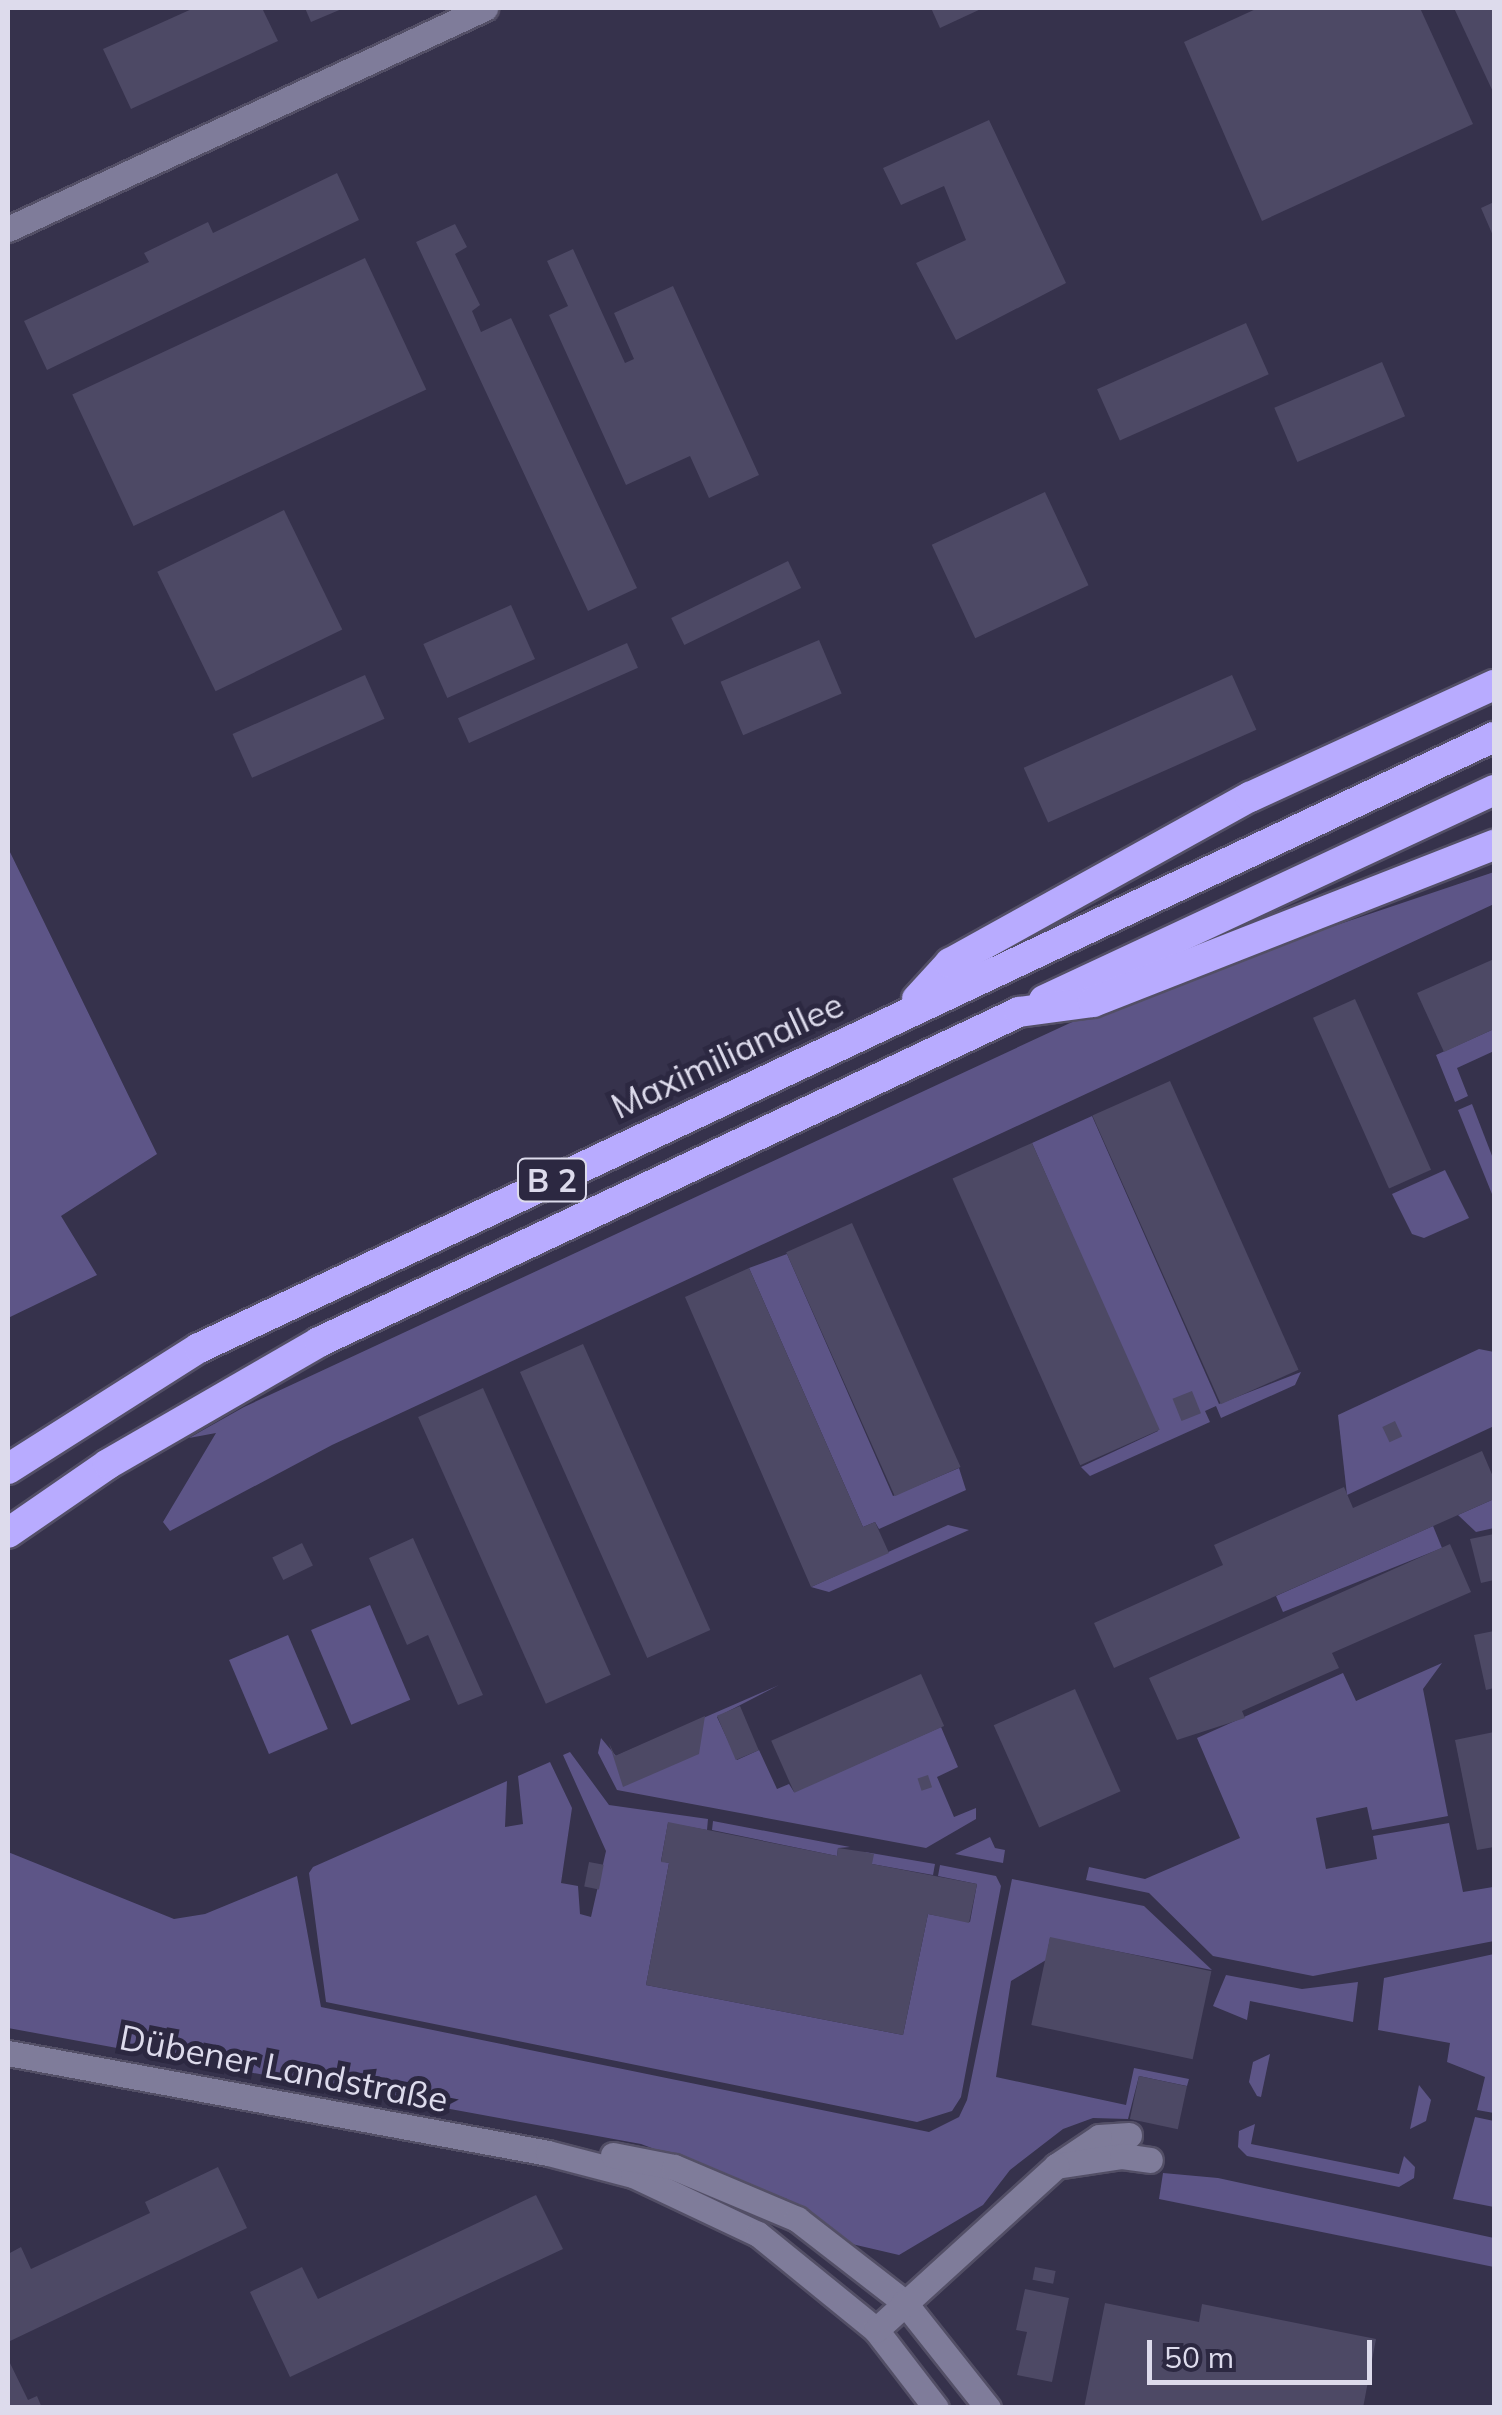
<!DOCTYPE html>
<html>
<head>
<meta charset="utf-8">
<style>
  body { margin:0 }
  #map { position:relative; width:1502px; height:2415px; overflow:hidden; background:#36324c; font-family:Mulish,sans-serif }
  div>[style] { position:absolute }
  .green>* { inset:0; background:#5d5587; transform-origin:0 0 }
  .building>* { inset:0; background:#4d4965; transform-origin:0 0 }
  .roads { filter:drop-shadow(2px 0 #534f66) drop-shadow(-2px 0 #534f66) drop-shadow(0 2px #534f66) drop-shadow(0 -2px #534f66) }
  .minor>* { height:25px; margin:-12.5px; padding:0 12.5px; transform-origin:12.5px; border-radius:12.5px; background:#7f7c9a }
  .highway>* { height:30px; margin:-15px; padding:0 15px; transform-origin:15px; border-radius:15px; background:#b8abff }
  span { translate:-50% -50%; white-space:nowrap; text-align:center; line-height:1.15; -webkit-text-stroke:10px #2c2841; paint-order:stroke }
  .shield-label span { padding:2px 8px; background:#2c2841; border:2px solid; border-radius:8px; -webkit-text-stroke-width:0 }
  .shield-label { font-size:32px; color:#dddbec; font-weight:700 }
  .street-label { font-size:35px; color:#dddbec }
  .frame { position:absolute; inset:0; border:10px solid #dddbec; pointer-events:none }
  .scale { position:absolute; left:1147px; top:2340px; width:225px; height:45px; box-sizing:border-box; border:5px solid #dddbec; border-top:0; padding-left:12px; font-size:30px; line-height:35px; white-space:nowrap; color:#dddbec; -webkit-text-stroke:8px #2c2841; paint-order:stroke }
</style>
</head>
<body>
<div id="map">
  <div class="green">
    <div style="clip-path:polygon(8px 848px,157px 1154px,61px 1216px,97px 1275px,8px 1318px)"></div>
    <div style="clip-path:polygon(1494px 872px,1494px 904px,332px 1445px,170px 1531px,163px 1522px,216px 1433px,189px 1438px,244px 1407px,1070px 1023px,1182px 977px)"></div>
    <div style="clip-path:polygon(1494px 1029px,1494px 1051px,1457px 1068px,1468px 1096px,1455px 1102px,1436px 1055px)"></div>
    <div style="clip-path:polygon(1472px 1104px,1494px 1161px,1494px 1199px,1458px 1110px)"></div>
    <div style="clip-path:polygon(1092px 1116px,1219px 1404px,1301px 1372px,1295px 1385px,1221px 1418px,1216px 1406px,1205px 1411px,1210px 1422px,1090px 1476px,1081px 1467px,1158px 1431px,1032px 1143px)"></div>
    <div style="clip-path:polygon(1445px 1170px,1469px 1218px,1424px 1238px,1412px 1234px,1392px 1194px)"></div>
    <div style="clip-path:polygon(787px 1254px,893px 1496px,959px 1468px,966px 1490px,879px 1529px,875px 1522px,863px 1527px,749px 1268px)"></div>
    <div style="clip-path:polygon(1479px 1349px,1494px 1352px,1494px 1426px,1347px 1495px,1338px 1415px)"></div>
    <div style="clip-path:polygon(1494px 1499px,1494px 1528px,1476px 1532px,1458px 1515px)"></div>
    <div style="clip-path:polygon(948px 1525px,969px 1530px,829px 1592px,811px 1587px)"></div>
    <div style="clip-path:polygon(1433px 1526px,1442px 1548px,1283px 1612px,1276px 1596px)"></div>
    <div style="left:370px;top:1605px;width:103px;height:64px;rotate:67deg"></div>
    <div style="left:288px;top:1635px;width:102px;height:64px;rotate:67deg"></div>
    <div style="clip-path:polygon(1442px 1663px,1423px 1689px,1448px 1816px,1372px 1830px,1367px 1807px,1316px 1818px,1326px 1869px,1377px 1859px,1373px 1836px,1449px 1823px,1463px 1892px,1493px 1887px,1494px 1941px,1313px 1976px,1213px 1956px,1149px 1893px,1086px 1880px,1089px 1867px,1145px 1879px,1240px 1838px,1197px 1738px,1343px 1673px,1356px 1701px)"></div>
    <div style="clip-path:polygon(779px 1685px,717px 1717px,737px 1760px,759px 1750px,777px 1789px,789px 1784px,794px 1792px,941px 1727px,958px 1767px,937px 1777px,954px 1817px,976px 1808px,976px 1819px,926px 1848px,617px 1790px,598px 1753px,601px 1738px,616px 1756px)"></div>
    <div style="clip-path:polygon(570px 1752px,609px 1805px,708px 1819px,707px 1830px,668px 1823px,661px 1861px,669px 1863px,646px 1985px,903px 2035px,928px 1914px,970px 1922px,977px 1884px,938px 1876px,940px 1865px,996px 1876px,1001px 1886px,961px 2097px,952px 2111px,917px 2122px,326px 2002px,309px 1873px,313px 1867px,507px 1781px,505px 1827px,523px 1824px,518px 1776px,550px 1762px,572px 1808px,561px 1883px,578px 1886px,580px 1914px,591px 1917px,606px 1851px,563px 1755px)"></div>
    <div style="clip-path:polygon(713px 1821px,850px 1847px,838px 1848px,837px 1856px,712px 1830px)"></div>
    <div style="clip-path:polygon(990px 1837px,995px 1848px,1005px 1850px,1003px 1863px,955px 1854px)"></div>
    <div style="clip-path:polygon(8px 1852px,174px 1919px,205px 1914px,297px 1876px,321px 2007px,929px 2132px,959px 2117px,967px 2100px,1012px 1879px,1144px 1906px,1212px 1970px,1050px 1938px,1046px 1960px,1011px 1981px,996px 2077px,1126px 2105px,1134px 2068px,1189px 2079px,1187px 2086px,1139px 2076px,1128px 2119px,1093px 2118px,1063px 2129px,1010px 2170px,983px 2205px,899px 2255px,839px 2241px,787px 2199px,641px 2144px,8px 2028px)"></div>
    <div style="clip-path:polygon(865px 1852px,935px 1864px,933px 1875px,872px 1864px)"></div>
    <div style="clip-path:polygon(1494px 1954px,1494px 2113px,1477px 2110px,1485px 2077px,1447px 2062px,1450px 2043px,1378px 2030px,1384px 1978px)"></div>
    <div style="clip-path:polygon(1226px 1975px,1302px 1989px,1358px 1982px,1353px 2022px,1250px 2001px,1247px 2020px,1213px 2006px)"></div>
    <div style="clip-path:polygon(1270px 2054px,1261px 2097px,1257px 2096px,1249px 2082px,1253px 2062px)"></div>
    <div style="clip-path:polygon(1419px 2085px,1431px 2100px,1426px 2121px,1410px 2129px)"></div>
    <div style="clip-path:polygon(1475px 2117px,1494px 2121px,1494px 2207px,1453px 2199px)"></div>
    <div style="clip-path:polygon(1255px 2124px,1251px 2144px,1399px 2174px,1404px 2156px,1415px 2167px,1414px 2178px,1399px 2187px,1247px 2156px,1238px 2147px,1239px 2131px)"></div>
    <div style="clip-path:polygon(1163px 2173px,1218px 2178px,1494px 2238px,1494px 2267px,1159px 2199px)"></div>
  </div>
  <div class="building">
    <div style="clip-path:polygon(194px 8px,262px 8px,278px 41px,131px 109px,103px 49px)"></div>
    <div style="clip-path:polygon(305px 8px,344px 8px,311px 22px)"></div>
    <div style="clip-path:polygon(931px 8px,983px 8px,940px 28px)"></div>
    <div style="clip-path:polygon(1258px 8px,1420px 8px,1473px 124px,1262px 221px,1184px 42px)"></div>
    <div style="clip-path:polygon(1454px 8px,1494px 8px,1494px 94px)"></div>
    <div style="clip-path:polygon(989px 120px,1066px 283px,956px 340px,916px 263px,966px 240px,944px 186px,901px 205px,883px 168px)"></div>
    <div style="clip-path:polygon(337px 173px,359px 220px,47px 370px,24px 321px,149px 262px,144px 253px,208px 222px,213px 233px)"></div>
    <div style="clip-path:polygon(1494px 202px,1494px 238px,1481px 208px)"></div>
    <div style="clip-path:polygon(455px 224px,467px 247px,455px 254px,480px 305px,472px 311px,481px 332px,511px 318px,637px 588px,588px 611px,416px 242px)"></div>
    <div style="clip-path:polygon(573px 249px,625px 363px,634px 359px,614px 313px,673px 286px,759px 475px,709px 498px,690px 456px,626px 485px,549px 315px,568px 306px,547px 261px)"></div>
    <div style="left:365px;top:258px;width:145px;height:323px;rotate:65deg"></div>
    <div style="left:1246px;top:323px;width:56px;height:163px;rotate:66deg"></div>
    <div style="left:1382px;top:362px;width:59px;height:117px;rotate:67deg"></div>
    <div style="left:1045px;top:492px;width:103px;height:125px;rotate:65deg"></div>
    <div style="left:284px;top:510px;width:133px;height:141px;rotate:64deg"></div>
    <div style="left:788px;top:561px;width:30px;height:130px;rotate:64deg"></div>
    <div style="left:511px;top:605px;width:59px;height:96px;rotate:66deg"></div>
    <div style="left:819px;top:640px;width:58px;height:107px;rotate:67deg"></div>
    <div style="left:627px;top:643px;width:27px;height:185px;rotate:66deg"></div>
    <div style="left:365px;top:675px;width:48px;height:145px;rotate:66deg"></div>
    <div style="left:1232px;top:675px;width:60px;height:228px;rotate:66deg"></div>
    <div style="clip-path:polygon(1494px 959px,1494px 1029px,1444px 1052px,1417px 993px)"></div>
    <div style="left:1355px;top:999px;width:187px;height:46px;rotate:66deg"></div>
    <div style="left:1170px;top:1081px;width:316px;height:85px;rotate:66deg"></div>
    <div style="left:1032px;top:1143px;width:314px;height:87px;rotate:66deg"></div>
    <div style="left:852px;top:1223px;width:267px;height:72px;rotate:66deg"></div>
    <div style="clip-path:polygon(749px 1268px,863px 1527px,875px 1522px,889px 1553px,811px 1587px,685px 1297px)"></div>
    <div style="left:583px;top:1344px;width:313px;height:69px;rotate:66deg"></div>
    <div style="left:483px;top:1388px;width:314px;height:71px;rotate:66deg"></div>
    <div style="left:1192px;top:1391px;width:24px;height:21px;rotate:68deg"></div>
    <div style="left:1395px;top:1421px;width:17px;height:14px;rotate:65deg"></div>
    <div style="clip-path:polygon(1482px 1451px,1494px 1479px,1494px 1499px,1114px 1668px,1094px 1623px,1223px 1565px,1214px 1545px,1344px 1487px,1353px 1508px)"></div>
    <div style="clip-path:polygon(1494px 1534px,1494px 1580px,1481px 1583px,1470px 1539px)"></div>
    <div style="clip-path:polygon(413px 1538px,483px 1695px,458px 1705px,428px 1635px,407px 1645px,369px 1558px)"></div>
    <div style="left:302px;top:1543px;width:25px;height:33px;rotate:64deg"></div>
    <div style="clip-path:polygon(1450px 1544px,1471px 1592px,1332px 1653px,1339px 1668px,1242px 1711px,1245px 1718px,1177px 1740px,1149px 1678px)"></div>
    <div style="clip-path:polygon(1494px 1631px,1494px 1688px,1486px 1690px,1474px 1635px)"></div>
    <div style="left:921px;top:1674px;width:57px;height:164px;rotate:66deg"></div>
    <div style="left:1075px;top:1689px;width:112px;height:89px;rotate:66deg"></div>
    <div style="left:740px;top:1706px;width:48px;height:25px;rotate:67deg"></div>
    <div style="clip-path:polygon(705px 1716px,699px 1754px,623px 1787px,609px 1743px,615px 1756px)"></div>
    <div style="clip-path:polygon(1494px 1732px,1494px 1847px,1477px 1850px,1455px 1740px)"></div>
    <div style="left:928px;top:1775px;width:13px;height:11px;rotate:72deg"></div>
    <div style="clip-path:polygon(668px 1822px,837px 1856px,838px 1848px,865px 1852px,874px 1854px,872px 1864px,977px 1884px,969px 1923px,928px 1914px,903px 2035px,646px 1985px,669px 1863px,661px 1862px)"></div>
    <div style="left:589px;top:1862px;width:15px;height:25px;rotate:11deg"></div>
    <div style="left:1050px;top:1937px;width:165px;height:90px;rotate:12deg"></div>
    <div style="left:1139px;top:2076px;width:49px;height:44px;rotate:12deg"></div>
    <div style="clip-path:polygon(218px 2167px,247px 2228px,8px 2342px,8px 2254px,21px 2247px,31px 2269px,150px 2213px,145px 2202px)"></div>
    <div style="clip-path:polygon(536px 2195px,563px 2249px,290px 2377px,250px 2292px,302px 2267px,318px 2299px)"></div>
    <div style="left:1035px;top:2267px;width:21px;height:13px;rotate:11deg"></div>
    <div style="clip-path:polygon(1025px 2289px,1069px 2298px,1052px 2382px,1017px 2375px,1027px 2332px,1016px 2330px)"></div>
    <div style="clip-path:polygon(1105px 2303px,1199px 2322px,1202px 2304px,1376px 2339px,1363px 2408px,1084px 2408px)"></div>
    <div style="clip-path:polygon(8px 2359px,28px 2400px,37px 2396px,42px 2408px,8px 2408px)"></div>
  </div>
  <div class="roads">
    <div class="minor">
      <div style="left:8px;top:229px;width:526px;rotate:-24.86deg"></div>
      <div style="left:8px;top:2053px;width:549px;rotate:10.49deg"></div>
      <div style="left:548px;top:2153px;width:88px;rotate:14.5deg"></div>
      <div style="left:633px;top:2175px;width:138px;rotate:25.3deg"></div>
      <div style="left:758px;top:2234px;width:152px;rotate:39.1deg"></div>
      <div style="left:876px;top:2330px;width:98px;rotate:52.4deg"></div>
      <div style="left:1129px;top:2135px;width:30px;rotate:176deg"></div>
      <div style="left:1099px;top:2137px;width:52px;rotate:146deg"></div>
      <div style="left:1056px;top:2166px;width:67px;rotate:-8.6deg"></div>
      <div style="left:1122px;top:2156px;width:28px;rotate:8deg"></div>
      <div style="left:613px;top:2155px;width:62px;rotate:11.1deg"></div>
      <div style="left:674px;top:2167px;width:134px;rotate:22.9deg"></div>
      <div style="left:797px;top:2219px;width:135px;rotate:37.8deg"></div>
      <div style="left:904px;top:2302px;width:135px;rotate:51.6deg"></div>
      <div style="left:876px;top:2330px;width:244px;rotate:-42.3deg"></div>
    </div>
    <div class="highway">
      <div style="left:917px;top:999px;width:49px;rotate:-47.5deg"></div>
      <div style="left:950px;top:963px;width:343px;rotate:-29deg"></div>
      <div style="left:1250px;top:797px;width:268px;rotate:-24.7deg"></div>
      <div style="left:1044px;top:1000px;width:497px;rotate:-25deg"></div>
      <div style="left:8px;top:1469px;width:226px;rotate:-32.4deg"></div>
      <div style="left:199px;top:1348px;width:1432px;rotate:-25.26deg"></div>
      <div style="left:8px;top:1533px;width:121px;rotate:-34.6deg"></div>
      <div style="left:108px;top:1464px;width:244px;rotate:-30deg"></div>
      <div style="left:319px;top:1342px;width:774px;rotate:-25.24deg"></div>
      <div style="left:1019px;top:1012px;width:75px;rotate:-7.7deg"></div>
      <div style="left:1093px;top:1002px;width:431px;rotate:-21.4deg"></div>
    </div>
  </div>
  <div class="shield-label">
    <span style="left:552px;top:1180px">B 2</span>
  </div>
  <div class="street-label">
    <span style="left:727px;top:1055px;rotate:-25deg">Maximilianallee</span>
    <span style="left:284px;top:2068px;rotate:11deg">Dübener Landstraße</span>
  </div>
  <div class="frame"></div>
  <div class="scale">50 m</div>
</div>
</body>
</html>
